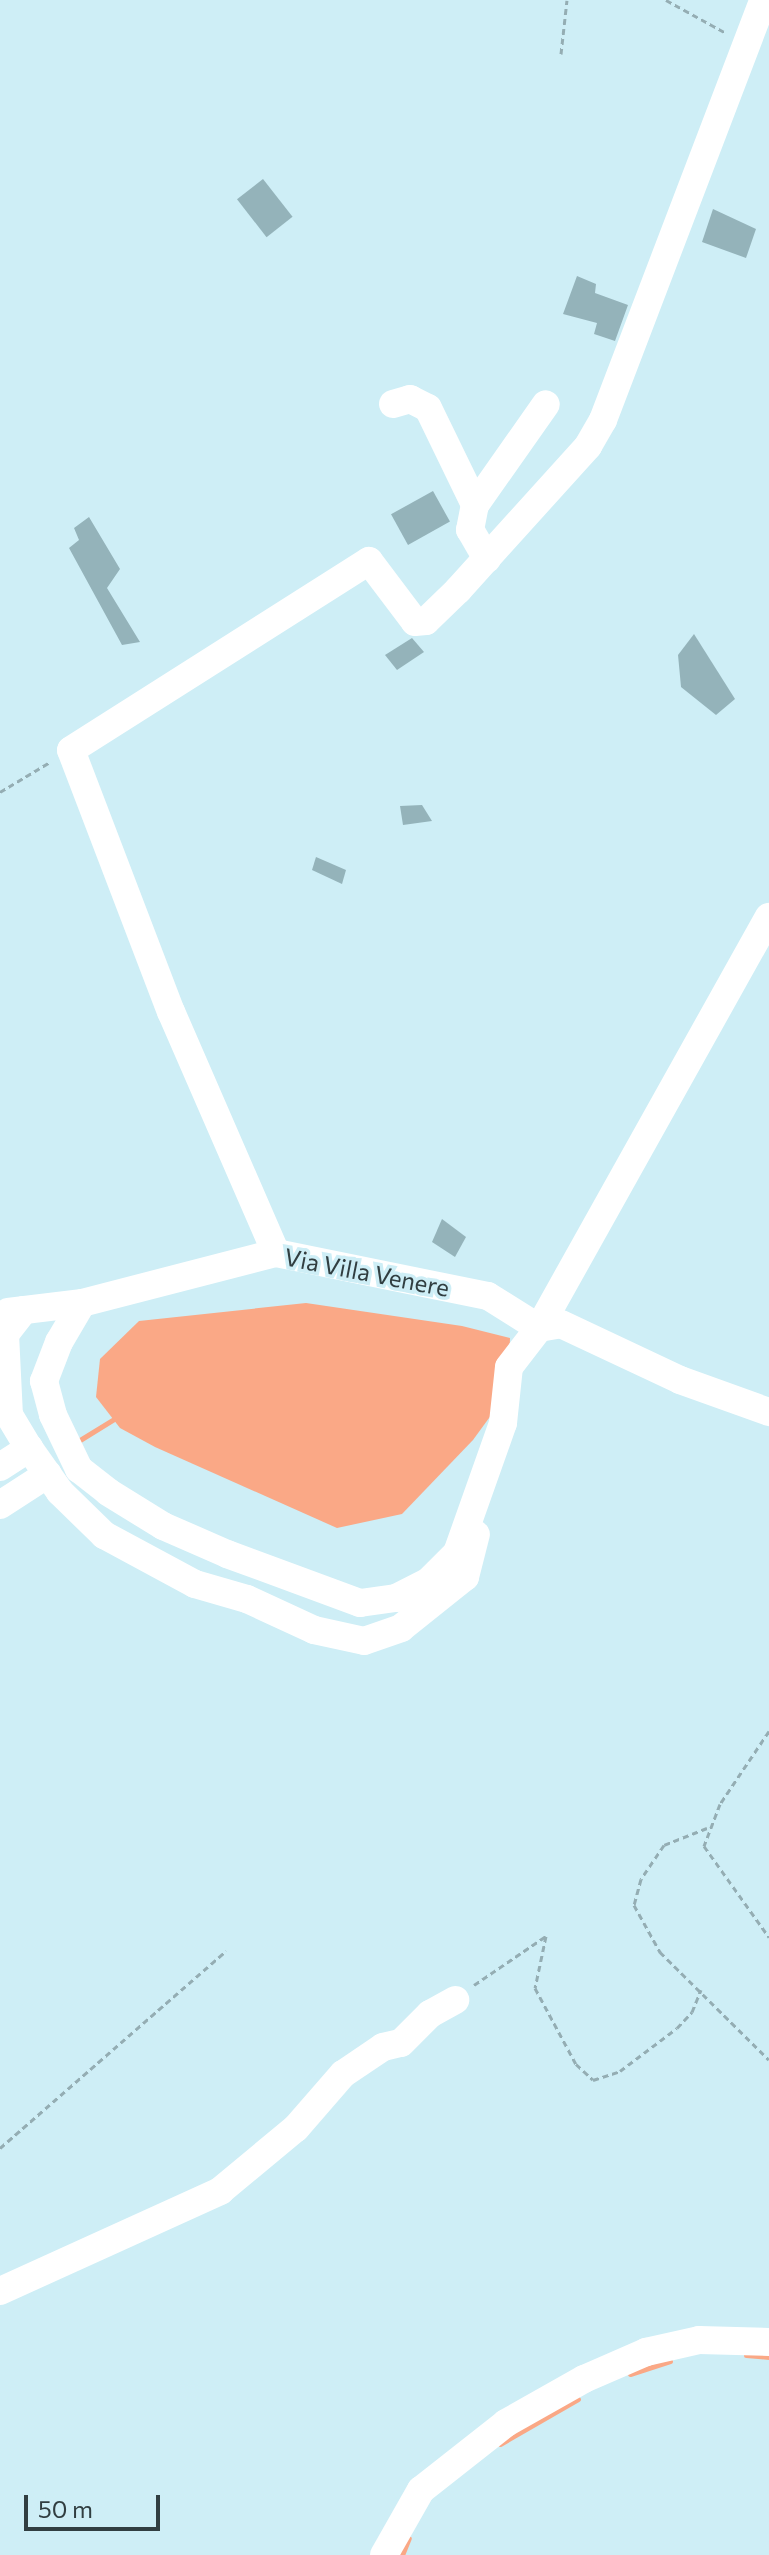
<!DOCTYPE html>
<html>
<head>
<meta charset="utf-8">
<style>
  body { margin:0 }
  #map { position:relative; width:769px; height:2555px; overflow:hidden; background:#ceeef6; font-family:Commissioner,sans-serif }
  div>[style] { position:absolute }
  .water>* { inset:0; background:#faa886 }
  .stream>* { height:5px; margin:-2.5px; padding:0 2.5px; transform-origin:2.5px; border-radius:2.5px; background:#faa886 }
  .building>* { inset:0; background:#94b3ba; transform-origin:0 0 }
  .path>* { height:3px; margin-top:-1.5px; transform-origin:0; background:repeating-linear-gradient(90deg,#94adb3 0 6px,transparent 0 10px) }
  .minor>* { height:28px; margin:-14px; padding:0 14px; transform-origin:14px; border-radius:14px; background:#fff }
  span { translate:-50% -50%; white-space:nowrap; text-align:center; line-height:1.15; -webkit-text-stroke:7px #ceeef6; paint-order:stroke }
  .street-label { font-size:24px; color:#313e41 }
  .scale { position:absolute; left:24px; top:2495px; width:136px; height:36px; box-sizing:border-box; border:4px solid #313e41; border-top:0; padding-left:10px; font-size:24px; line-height:28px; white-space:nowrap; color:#313e41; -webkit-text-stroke:6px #ceeef6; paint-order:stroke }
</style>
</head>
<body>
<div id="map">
  <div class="water">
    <div style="clip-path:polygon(306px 1303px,462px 1326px,510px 1338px,508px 1392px,473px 1440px,402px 1514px,337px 1528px,155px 1447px,120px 1428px,96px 1397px,100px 1359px,139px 1321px)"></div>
  </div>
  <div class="stream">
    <div style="left:75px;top:1443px;width:46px;rotate:-31.6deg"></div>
    <div style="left:746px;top:2355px;width:23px;rotate:5deg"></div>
    <div style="left:630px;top:2374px;width:42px;rotate:-18deg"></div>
    <div style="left:500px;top:2444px;width:90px;rotate:-30deg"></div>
    <div style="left:402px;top:2555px;width:18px;rotate:-68deg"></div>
  </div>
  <div class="building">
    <div style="left:263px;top:179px;width:48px;height:33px;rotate:52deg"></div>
    <div style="clip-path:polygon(713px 209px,756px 229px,746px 258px,702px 242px)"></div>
    <div style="clip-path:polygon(577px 276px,596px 284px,595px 293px,628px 305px,615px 341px,594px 334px,597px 323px,563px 314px)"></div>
    <div style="left:433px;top:491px;width:35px;height:48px;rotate:61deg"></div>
    <div style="clip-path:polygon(89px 517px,120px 569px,107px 588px,140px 642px,122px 645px,69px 548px,79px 540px,74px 528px)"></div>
    <div style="clip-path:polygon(694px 634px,735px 699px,716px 715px,681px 687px,678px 655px)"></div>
    <div style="clip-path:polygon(412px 638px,424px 652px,397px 670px,385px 655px)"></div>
    <div style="clip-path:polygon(422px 805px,432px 821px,403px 825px,400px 806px)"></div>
    <div style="clip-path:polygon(316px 857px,346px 870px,342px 884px,312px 870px)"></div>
    <div style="clip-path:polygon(442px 1219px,466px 1237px,455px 1257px,432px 1242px)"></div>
  </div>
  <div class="path">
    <div style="left:666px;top:0;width:68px;rotate:28.8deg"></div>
    <div style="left:561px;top:54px;width:54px;rotate:-83.7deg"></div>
    <div style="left:0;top:792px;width:58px;rotate:-31deg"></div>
    <div style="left:769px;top:1731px;width:88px;rotate:123.9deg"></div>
    <div style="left:720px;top:1804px;width:45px;rotate:110.9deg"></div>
    <div style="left:704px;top:1846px;width:112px;rotate:54.5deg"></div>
    <div style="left:707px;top:1828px;width:46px;rotate:158.4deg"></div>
    <div style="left:664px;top:1845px;width:41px;rotate:124.1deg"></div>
    <div style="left:641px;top:1879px;width:27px;rotate:105deg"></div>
    <div style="left:634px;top:1905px;width:54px;rotate:61deg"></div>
    <div style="left:660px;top:1952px;width:153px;rotate:44.7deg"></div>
    <div style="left:474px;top:1985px;width:87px;rotate:-34.2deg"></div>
    <div style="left:546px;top:1936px;width:53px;rotate:101.9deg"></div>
    <div style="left:535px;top:1988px;width:86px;rotate:61.7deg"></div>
    <div style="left:576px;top:2064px;width:23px;rotate:43deg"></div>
    <div style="left:593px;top:2080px;width:28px;rotate:-18deg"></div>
    <div style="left:620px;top:2071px;width:71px;rotate:-37deg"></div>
    <div style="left:677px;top:2028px;width:22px;rotate:-47deg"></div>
    <div style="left:692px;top:2012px;width:24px;rotate:-68deg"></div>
    <div style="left:0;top:2148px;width:300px;rotate:-41.1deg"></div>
  </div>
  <div class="minor">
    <div style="left:393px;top:404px;width:18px;rotate:-16deg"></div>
    <div style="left:410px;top:399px;width:20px;rotate:27deg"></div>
    <div style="left:428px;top:408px;width:108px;rotate:64.1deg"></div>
    <div style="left:487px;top:559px;width:34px;rotate:-120deg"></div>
    <div style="left:470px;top:530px;width:25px;rotate:-79deg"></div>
    <div style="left:475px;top:505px;width:123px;rotate:-54.9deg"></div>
    <div style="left:276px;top:1253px;width:263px;rotate:-113.5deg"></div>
    <div style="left:171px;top:1012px;width:280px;rotate:-110.9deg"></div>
    <div style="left:71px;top:750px;width:353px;rotate:-32.4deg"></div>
    <div style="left:369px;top:561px;width:76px;rotate:53deg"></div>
    <div style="left:415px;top:622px;width:11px;rotate:-5deg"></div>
    <div style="left:426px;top:621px;width:45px;rotate:-44.1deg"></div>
    <div style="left:458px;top:590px;width:194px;rotate:-47.9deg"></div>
    <div style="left:588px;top:446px;width:30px;rotate:-60deg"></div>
    <div style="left:603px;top:420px;width:449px;rotate:-69.1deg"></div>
    <div style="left:82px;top:1303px;width:45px;rotate:120.5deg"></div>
    <div style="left:59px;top:1342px;width:42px;rotate:111deg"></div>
    <div style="left:44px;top:1381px;width:35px;rotate:75deg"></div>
    <div style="left:53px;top:1415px;width:60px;rotate:64.3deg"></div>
    <div style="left:79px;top:1469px;width:37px;rotate:38deg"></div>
    <div style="left:108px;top:1492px;width:65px;rotate:31.7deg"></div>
    <div style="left:163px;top:1526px;width:70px;rotate:23.6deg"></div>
    <div style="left:227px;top:1554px;width:142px;rotate:20.2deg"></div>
    <div style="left:360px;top:1603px;width:36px;rotate:-8deg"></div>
    <div style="left:396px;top:1598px;width:37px;rotate:-27deg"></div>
    <div style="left:429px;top:1581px;width:40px;rotate:-45deg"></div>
    <div style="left:457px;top:1553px;width:138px;rotate:-70.5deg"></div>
    <div style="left:503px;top:1423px;width:56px;rotate:-83.9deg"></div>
    <div style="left:509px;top:1367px;width:49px;rotate:-52.4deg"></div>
    <div style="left:539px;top:1328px;width:471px;rotate:-60.8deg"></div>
    <div style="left:24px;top:1310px;width:31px;rotate:128deg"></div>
    <div style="left:5px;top:1334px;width:81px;rotate:87.2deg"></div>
    <div style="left:9px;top:1415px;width:39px;rotate:59deg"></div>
    <div style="left:29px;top:1448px;width:54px;rotate:54.8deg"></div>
    <div style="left:60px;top:1492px;width:62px;rotate:44.3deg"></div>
    <div style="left:104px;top:1535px;width:103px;rotate:28.3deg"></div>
    <div style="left:195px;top:1584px;width:54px;rotate:16.1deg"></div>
    <div style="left:247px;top:1599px;width:74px;rotate:24.8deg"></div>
    <div style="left:314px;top:1630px;width:51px;rotate:12.4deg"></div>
    <div style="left:364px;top:1641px;width:39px;rotate:-19deg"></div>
    <div style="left:401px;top:1628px;width:82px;rotate:-38.6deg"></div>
    <div style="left:465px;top:1577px;width:44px;rotate:-75.7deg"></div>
    <div style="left:8px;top:1312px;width:75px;rotate:-6.9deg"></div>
    <div style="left:82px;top:1303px;width:200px;rotate:-14.5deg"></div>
    <div style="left:276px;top:1253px;width:216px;rotate:11.5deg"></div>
    <div style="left:488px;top:1296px;width:60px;rotate:32.1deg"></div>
    <div style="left:539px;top:1328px;width:22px;rotate:-10deg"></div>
    <div style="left:561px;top:1324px;width:132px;rotate:25.2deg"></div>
    <div style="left:680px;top:1380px;width:95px;rotate:19.8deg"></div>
    <div style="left:0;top:1467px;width:35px;rotate:-33deg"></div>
    <div style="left:0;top:1505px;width:57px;rotate:-32.9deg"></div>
    <div style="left:0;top:2291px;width:242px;rotate:-24.4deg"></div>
    <div style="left:220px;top:2191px;width:99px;rotate:-39.7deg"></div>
    <div style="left:296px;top:2128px;width:72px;rotate:-49deg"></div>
    <div style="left:343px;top:2074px;width:48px;rotate:-34deg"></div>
    <div style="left:383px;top:2047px;width:18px;rotate:-13deg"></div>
    <div style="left:401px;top:2043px;width:41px;rotate:-45deg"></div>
    <div style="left:430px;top:2014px;width:29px;rotate:-29deg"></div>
    <div style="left:384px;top:2555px;width:75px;rotate:-60.4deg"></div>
    <div style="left:421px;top:2490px;width:108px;rotate:-38.2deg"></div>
    <div style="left:506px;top:2423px;width:90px;rotate:-29.4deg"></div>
    <div style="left:584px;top:2379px;width:68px;rotate:-23.5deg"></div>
    <div style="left:646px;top:2352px;width:54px;rotate:-12.8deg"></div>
    <div style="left:699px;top:2340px;width:70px;rotate:1.6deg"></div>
  </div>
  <div class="street-label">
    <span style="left:367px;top:1272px;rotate:11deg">Via Villa Venere</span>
  </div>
  <div class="scale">50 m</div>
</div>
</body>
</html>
